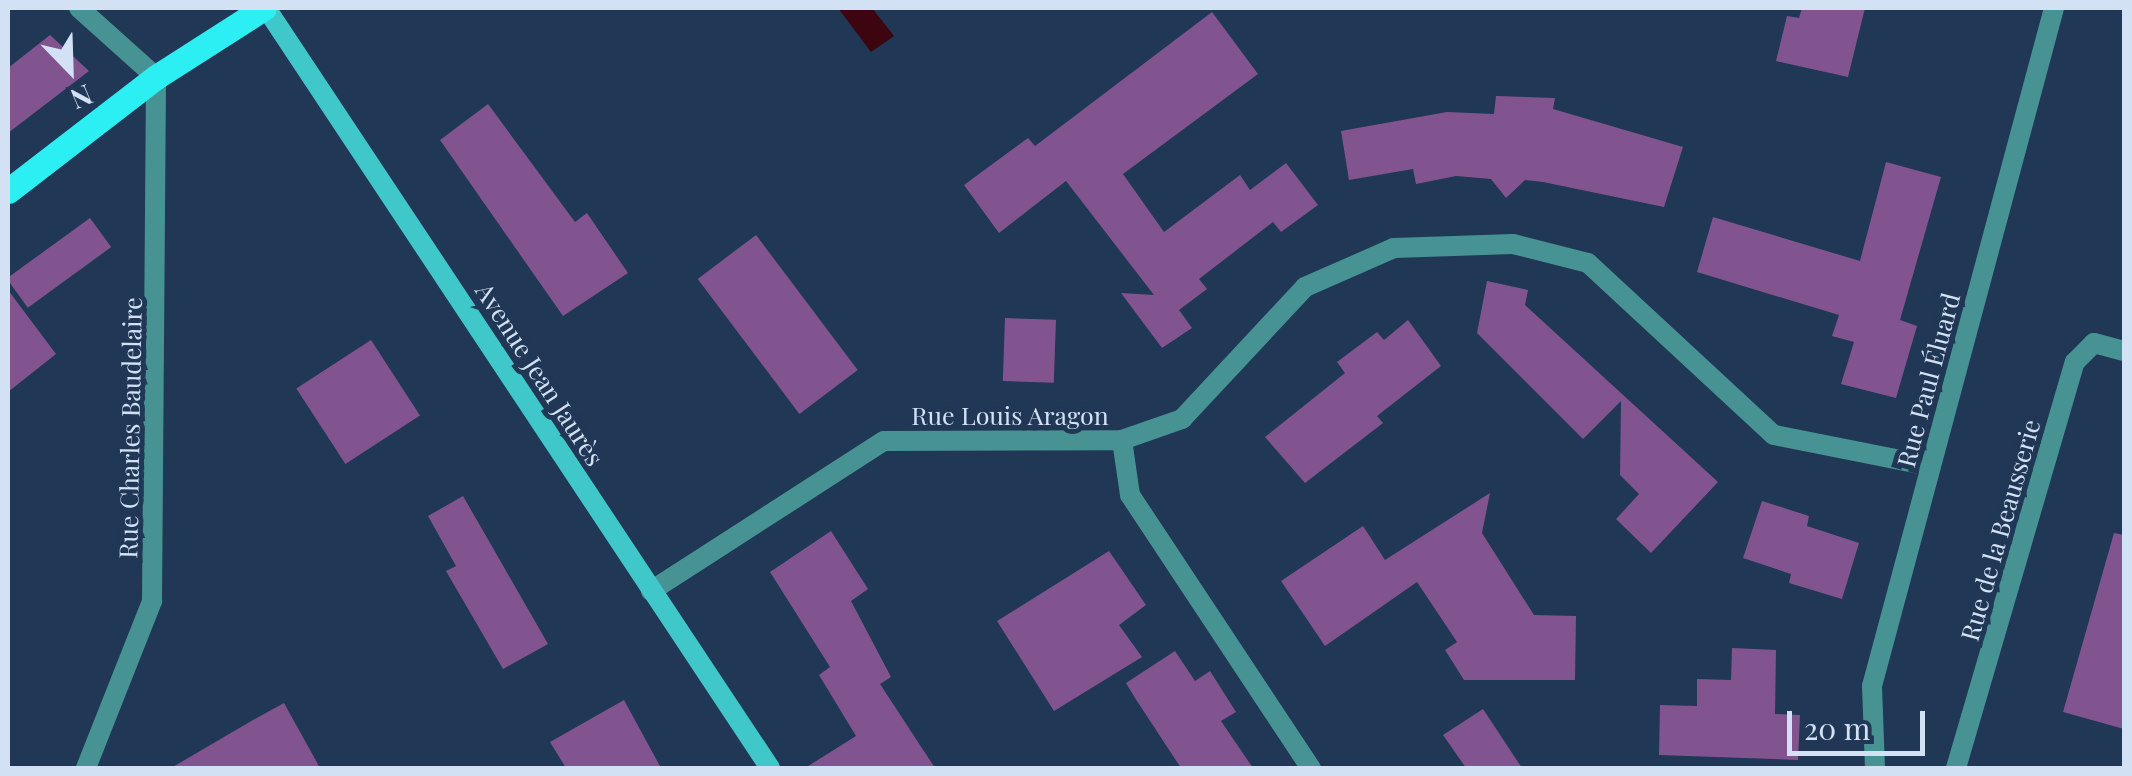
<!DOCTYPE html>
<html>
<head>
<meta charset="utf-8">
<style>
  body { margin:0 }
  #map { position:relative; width:2132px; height:776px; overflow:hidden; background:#203756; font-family:"Playfair Display",serif }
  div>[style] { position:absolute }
  .water>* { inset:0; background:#3d050f }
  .building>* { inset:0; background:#815490; transform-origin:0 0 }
  .minor>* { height:20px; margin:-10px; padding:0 10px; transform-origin:10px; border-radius:10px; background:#479394 }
  .tertiary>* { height:20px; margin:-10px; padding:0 10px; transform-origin:10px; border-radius:10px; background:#479394 }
  .secondary>* { height:20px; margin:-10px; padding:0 10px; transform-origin:10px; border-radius:10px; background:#40c7ca }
  .primary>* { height:25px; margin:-12.5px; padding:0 12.5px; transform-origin:12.5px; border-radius:12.5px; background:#2ceff3 }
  span { translate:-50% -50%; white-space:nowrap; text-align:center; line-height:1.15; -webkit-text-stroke:10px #203756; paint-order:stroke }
  .street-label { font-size:25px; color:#d3e1f5 }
  .frame { position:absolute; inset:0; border:10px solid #d3e1f5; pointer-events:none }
  .north { position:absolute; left:20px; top:20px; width:100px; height:100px; -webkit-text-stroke:8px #203756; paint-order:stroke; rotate:157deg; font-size:28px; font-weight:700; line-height:40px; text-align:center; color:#d3e1f5 }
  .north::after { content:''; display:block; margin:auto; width:35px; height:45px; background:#d3e1f5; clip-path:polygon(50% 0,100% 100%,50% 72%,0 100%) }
  .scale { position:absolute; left:1787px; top:711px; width:138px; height:45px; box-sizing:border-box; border:5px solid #d3e1f5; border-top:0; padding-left:12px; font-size:30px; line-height:35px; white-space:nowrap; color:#d3e1f5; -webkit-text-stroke:8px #203756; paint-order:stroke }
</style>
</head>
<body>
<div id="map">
  <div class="water">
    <div style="clip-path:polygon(838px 8px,872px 8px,894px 36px,871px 52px)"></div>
  </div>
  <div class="building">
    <div style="clip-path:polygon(1802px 8px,1865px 8px,1848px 77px,1776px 61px,1787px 16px,1799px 18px)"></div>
    <div style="clip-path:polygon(1212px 12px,1258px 74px,1123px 174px,1164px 232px,1240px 175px,1250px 190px,1286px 163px,1318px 205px,1281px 232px,1273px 222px,1199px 279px,1207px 289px,1179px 310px,1192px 328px,1162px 348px,1121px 293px,1154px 295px,1066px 181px,999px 233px,964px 185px,1028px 138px,1035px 146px)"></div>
    <div style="clip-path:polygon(50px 35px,89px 71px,8px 133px,8px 68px)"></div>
    <div style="clip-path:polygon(1496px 96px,1555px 98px,1553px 109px,1683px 147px,1664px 207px,1543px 182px,1525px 180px,1506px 198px,1491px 179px,1456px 176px,1416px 184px,1413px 169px,1349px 180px,1341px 131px,1447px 112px,1494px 114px)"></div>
    <div style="clip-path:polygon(488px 104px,575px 222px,587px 213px,628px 273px,563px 316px,440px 140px)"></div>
    <div style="clip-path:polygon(1886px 162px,1941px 177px,1900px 320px,1917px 326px,1896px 398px,1841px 384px,1854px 342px,1832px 336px,1839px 315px,1697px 272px,1713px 217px,1860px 261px)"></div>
    <div style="left:90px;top:218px;width:36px;height:103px;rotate:54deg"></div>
    <div style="left:756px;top:235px;width:169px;height:73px;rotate:53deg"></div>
    <div style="clip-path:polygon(1487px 281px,1528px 290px,1525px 305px,1718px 482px,1651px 553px,1616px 519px,1639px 494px,1620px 475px,1621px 401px,1583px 439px,1477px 333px)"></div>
    <div style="clip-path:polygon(8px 290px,56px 354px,8px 392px)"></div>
    <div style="left:1005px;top:318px;width:51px;height:63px;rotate:2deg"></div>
    <div style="clip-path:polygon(1408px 320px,1441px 366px,1377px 416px,1383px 423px,1305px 483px,1265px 437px,1345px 373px,1337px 362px,1377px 332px,1384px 340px)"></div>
    <div style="left:371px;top:340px;width:90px;height:89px;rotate:57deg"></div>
    <div style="clip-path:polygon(1490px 493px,1482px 533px,1534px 615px,1576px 616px,1575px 680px,1464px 680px,1445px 650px,1457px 642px,1417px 582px,1325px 646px,1281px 581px,1363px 526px,1385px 560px)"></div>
    <div style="clip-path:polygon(463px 496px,548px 644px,503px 669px,446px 571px,456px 566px,428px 516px)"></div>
    <div style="clip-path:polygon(1762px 501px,1809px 516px,1807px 526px,1859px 543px,1842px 599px,1789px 583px,1791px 574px,1743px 558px)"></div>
    <div style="clip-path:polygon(831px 531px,868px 589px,851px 601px,891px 677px,880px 684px,935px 768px,805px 768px,856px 736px,819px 675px,830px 667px,770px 572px)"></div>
    <div style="clip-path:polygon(2114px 533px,2124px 535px,2124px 729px,2063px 712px)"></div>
    <div style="clip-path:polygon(1109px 551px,1146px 605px,1119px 625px,1142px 657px,1054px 711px,997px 621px)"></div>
    <div style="clip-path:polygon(1732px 648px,1776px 650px,1775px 714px,1800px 715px,1798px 760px,1659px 755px,1660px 705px,1697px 706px,1697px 679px,1731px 680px)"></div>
    <div style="clip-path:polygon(1175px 651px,1195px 681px,1210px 671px,1236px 712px,1221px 721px,1253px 768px,1181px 768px,1135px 698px,1126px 683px)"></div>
    <div style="clip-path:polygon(624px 700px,661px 768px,566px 768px,550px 742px)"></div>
    <div style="clip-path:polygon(284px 703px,320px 768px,171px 768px,253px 720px)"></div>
    <div style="clip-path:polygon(1483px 709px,1522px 768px,1466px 768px,1443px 735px)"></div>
  </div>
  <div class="minor">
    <div style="left:1122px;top:440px;width:56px;rotate:81.7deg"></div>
    <div style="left:1130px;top:495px;width:328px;rotate:56.5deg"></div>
    <div style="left:651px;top:591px;width:277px;rotate:-32.8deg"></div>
    <div style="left:884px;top:441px;width:238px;rotate:-0.2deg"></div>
    <div style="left:1122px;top:440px;width:64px;rotate:-19.3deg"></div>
    <div style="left:1182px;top:419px;width:180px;rotate:-47deg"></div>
    <div style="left:1305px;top:287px;width:97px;rotate:-23.7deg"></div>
    <div style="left:1394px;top:248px;width:119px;rotate:-1.9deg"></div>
    <div style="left:1513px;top:244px;width:77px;rotate:14.2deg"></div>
    <div style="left:1588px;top:263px;width:253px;rotate:42.8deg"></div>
    <div style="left:1774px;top:435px;width:160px;rotate:11.2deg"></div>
    <div style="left:86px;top:768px;width:180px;rotate:-68.4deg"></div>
    <div style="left:152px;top:601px;width:524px;rotate:-89.56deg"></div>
    <div style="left:1875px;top:768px;width:82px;rotate:-92.1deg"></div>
    <div style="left:1872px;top:686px;width:702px;rotate:-74.97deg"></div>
    <div style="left:1956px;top:768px;width:423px;rotate:-73.7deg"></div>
    <div style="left:2075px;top:362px;width:27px;rotate:-45deg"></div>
    <div style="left:2094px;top:343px;width:31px;rotate:15deg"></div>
  </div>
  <div class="tertiary">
    <div style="left:79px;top:8px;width:103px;rotate:41.9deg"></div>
  </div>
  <div class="secondary">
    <div style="left:266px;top:8px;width:912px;rotate:56.45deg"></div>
  </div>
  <div class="primary">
    <div style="left:8px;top:191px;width:187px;rotate:-37.6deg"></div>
    <div style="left:156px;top:77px;width:128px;rotate:-32.6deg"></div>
  </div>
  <div class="street-label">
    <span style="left:540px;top:374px;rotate:57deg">Avenue Jean Jaurès</span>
    <span style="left:1928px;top:380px;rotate:-75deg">Rue Paul Éluard</span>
    <span style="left:1010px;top:415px">Rue Louis Aragon</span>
    <span style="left:130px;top:428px;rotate:-89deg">Rue Charles Baudelaire</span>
    <span style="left:2000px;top:530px;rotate:-74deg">Rue de la Beausserie</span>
  </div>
  <div class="frame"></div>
  <div class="north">N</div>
  <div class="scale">20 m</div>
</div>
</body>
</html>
